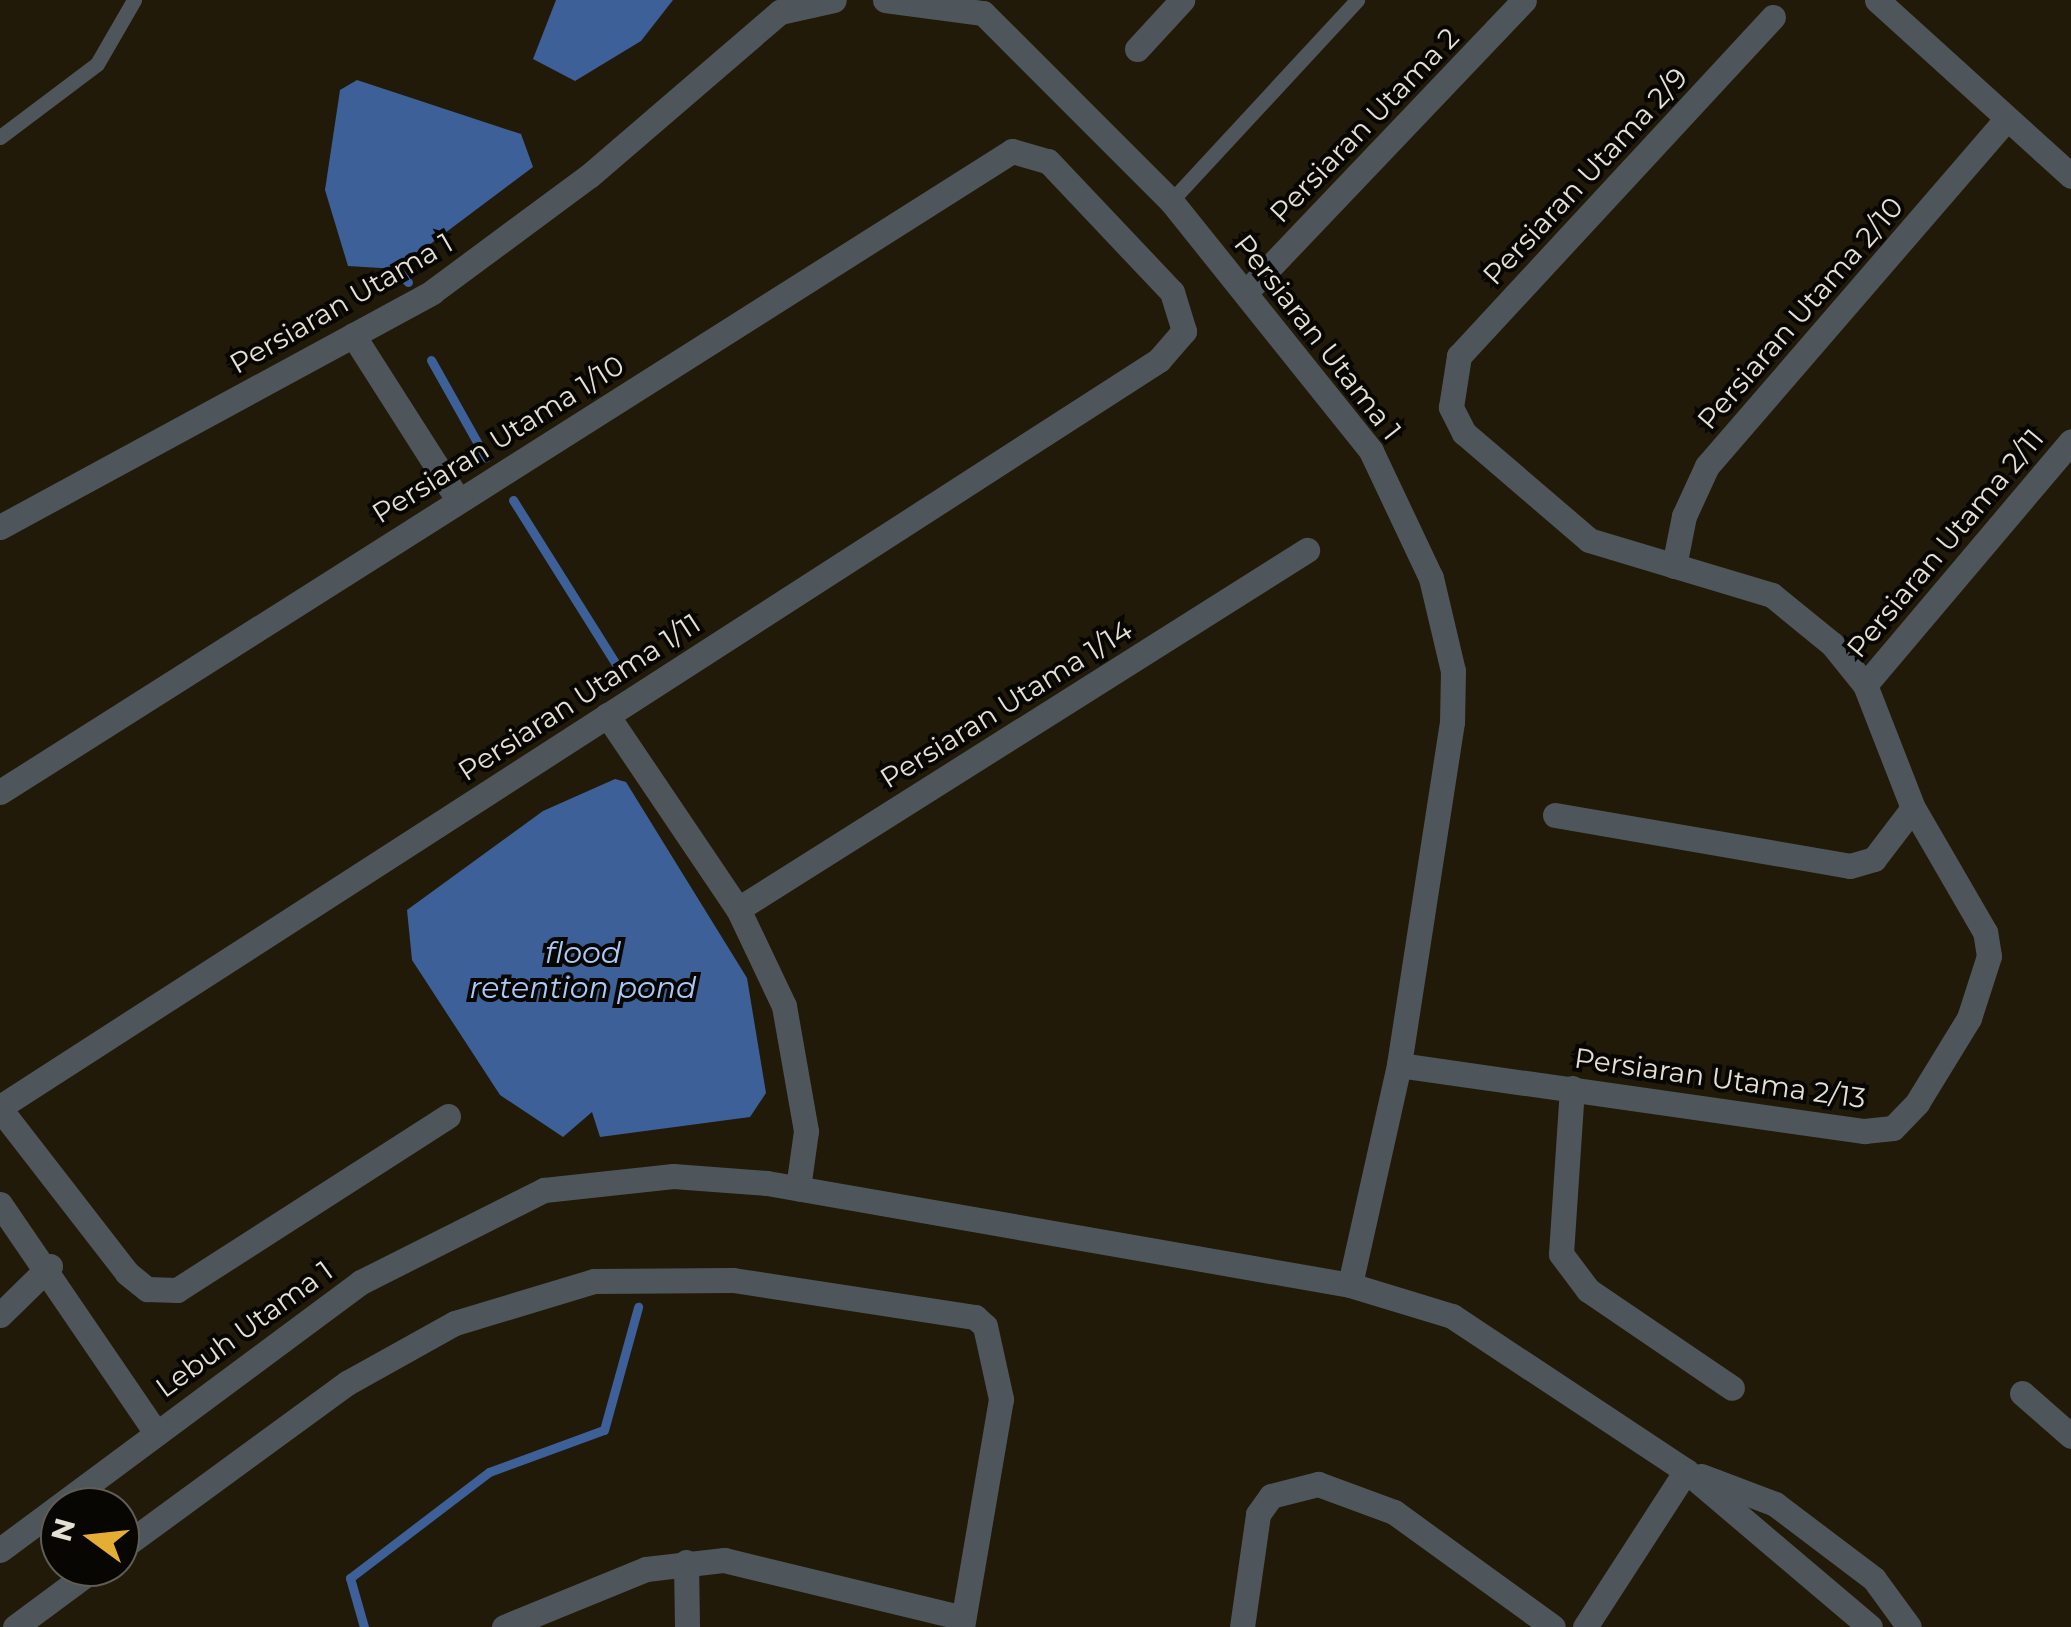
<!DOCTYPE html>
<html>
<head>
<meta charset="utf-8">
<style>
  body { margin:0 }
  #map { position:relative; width:2071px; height:1627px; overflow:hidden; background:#211a08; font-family:Montserrat,sans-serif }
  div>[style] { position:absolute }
  .water>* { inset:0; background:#3d6098 }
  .stream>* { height:9px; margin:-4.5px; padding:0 4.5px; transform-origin:4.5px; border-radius:4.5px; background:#3d6098 }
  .service>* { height:15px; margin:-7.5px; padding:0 7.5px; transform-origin:7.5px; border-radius:7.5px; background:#4e565c }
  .minor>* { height:25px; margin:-12.5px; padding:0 12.5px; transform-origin:12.5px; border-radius:12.5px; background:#4e565c }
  span { translate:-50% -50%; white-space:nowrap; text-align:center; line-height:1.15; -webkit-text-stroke:8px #080602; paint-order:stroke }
  .street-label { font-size:28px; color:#e4e0d4 }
  .water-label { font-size:30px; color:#aac9fa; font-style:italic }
  .north { position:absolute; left:40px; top:1487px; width:100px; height:100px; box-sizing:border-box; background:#080602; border:2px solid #605d56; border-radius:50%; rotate:285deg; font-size:28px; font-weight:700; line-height:40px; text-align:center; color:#e4e0d4 }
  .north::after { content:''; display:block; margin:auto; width:35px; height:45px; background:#e4ae35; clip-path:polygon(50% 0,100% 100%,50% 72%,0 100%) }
</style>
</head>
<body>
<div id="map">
  <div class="water">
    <div style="clip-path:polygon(556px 0,673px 0,641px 41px,575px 81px,533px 59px)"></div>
    <div style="clip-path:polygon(357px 80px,521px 134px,533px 167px,397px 269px,348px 266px,325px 190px,340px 90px)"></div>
    <div style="clip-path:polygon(615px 779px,626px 782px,747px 978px,766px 1093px,750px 1117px,600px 1137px,592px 1112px,563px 1137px,500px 1095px,412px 960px,407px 910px,543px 811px)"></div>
  </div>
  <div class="stream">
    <div style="left:397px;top:269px;width:17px;rotate:50deg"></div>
    <div style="left:431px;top:360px;width:112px;rotate:60.7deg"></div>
    <div style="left:513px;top:500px;width:203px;rotate:57.9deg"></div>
    <div style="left:364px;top:1627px;width:51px;rotate:-105.9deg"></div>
    <div style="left:350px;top:1578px;width:175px;rotate:-37.3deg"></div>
    <div style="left:489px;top:1472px;width:122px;rotate:-20.1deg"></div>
    <div style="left:604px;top:1430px;width:128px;rotate:-74.5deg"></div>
  </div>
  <div class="service">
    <div style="left:0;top:137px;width:121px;rotate:-37deg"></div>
    <div style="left:97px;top:64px;width:74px;rotate:-60deg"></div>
    <div style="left:1171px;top:201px;width:274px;rotate:-47.2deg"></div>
  </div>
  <div class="minor">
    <div style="left:885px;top:0;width:99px;rotate:7.6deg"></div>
    <div style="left:983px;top:13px;width:266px;rotate:45deg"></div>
    <div style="left:1171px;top:201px;width:320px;rotate:51.3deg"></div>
    <div style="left:1371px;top:451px;width:140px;rotate:64.7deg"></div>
    <div style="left:1431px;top:578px;width:96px;rotate:76.7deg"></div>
    <div style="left:1453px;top:671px;width:51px;rotate:91.1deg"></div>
    <div style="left:1452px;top:722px;width:347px;rotate:98.8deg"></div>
    <div style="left:1399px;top:1065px;width:225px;rotate:102.6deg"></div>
    <div style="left:1877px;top:0;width:262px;rotate:42.2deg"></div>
    <div style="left:1137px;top:49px;width:67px;rotate:-47.4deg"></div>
    <div style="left:1248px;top:290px;width:400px;rotate:-46.4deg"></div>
    <div style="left:353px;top:335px;width:196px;rotate:57.5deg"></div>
    <div style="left:0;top:527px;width:492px;rotate:-28.5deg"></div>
    <div style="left:432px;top:292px;width:195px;rotate:-36.5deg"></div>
    <div style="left:589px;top:176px;width:252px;rotate:-40.7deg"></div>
    <div style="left:780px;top:12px;width:55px;rotate:-12.5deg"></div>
    <div style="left:1674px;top:566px;width:51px;rotate:-78.7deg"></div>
    <div style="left:1684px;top:516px;width:55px;rotate:-65.3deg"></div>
    <div style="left:1707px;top:466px;width:459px;rotate:-49.2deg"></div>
    <div style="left:1865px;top:685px;width:319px;rotate:-49.8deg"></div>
    <div style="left:607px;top:715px;width:234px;rotate:56deg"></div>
    <div style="left:738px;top:909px;width:107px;rotate:64.6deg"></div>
    <div style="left:784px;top:1006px;width:127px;rotate:80deg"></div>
    <div style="left:806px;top:1131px;width:58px;rotate:98deg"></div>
    <div style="left:0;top:792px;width:1198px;rotate:-32.35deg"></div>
    <div style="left:1012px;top:151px;width:37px;rotate:16deg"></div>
    <div style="left:1048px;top:161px;width:180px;rotate:46.6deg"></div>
    <div style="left:1172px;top:292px;width:41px;rotate:72.9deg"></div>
    <div style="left:1184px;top:331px;width:38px;rotate:131deg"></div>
    <div style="left:1159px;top:360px;width:1379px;rotate:147.2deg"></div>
    <div style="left:1555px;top:815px;width:299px;rotate:9.8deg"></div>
    <div style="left:1850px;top:866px;width:25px;rotate:-16deg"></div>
    <div style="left:1874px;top:859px;width:64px;rotate:-52.6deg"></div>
    <div style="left:738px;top:909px;width:673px;rotate:-32.25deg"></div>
    <div style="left:1399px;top:1065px;width:470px;rotate:8.1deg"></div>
    <div style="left:1864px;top:1131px;width:29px;rotate:-6deg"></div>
    <div style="left:1893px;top:1128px;width:35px;rotate:-46deg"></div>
    <div style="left:1917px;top:1103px;width:100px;rotate:-58.5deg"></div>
    <div style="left:1969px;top:1018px;width:65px;rotate:-72.1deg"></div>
    <div style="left:1989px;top:956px;width:24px;rotate:-99deg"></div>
    <div style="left:1985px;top:932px;width:143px;rotate:-120.1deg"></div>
    <div style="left:1913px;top:808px;width:132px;rotate:-111.3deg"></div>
    <div style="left:1865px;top:685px;width:53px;rotate:-128.8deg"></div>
    <div style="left:1832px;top:644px;width:77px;rotate:-140.8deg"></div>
    <div style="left:1772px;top:595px;width:191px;rotate:-163.3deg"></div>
    <div style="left:1589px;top:540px;width:165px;rotate:-139.4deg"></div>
    <div style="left:1464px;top:433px;width:29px;rotate:-117deg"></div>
    <div style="left:1451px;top:407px;width:52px;rotate:-81.1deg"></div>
    <div style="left:1459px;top:356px;width:462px;rotate:-47.2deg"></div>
    <div style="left:1572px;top:1088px;width:166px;rotate:93.8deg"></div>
    <div style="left:1561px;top:1254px;width:45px;rotate:53.1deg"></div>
    <div style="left:1588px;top:1290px;width:174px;rotate:34.2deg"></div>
    <div style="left:0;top:1109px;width:207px;rotate:52.2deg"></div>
    <div style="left:127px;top:1273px;width:26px;rotate:39deg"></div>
    <div style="left:147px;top:1289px;width:30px;rotate:2deg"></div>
    <div style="left:177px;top:1290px;width:322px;rotate:-32.7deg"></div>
    <div style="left:0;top:1204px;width:275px;rotate:55.7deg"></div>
    <div style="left:0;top:1315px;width:70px;rotate:-44.4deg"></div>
    <div style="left:2022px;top:1393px;width:65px;rotate:41.3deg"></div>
    <div style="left:1701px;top:1476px;width:79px;rotate:20.7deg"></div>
    <div style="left:1775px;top:1504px;width:124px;rotate:37.1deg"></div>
    <div style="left:1874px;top:1579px;width:59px;rotate:53.9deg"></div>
    <div style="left:120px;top:1549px;width:281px;rotate:-36.2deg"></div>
    <div style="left:347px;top:1383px;width:124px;rotate:-29.1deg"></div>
    <div style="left:455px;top:1323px;width:145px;rotate:-16.8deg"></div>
    <div style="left:594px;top:1281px;width:139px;rotate:-0.4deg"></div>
    <div style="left:733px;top:1280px;width:245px;rotate:8.7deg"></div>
    <div style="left:975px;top:1317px;width:13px;rotate:42deg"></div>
    <div style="left:985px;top:1326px;width:75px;rotate:77.6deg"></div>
    <div style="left:1001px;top:1399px;width:231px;rotate:99.7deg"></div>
    <div style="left:0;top:1550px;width:450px;rotate:-36.6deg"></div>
    <div style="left:361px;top:1282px;width:205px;rotate:-26.7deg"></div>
    <div style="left:544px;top:1190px;width:130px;rotate:-6.2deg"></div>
    <div style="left:673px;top:1176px;width:94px;rotate:4.3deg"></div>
    <div style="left:767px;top:1183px;width:592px;rotate:9.92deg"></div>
    <div style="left:1350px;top:1285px;width:107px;rotate:16.9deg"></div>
    <div style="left:1452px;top:1316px;width:281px;rotate:33.5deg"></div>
    <div style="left:1686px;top:1471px;width:241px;rotate:40.3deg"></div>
    <div style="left:686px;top:1562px;width:65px;rotate:89.1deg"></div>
    <div style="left:15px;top:1627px;width:101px;rotate:-36.5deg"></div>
    <div style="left:504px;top:1627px;width:153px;rotate:-22.2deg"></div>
    <div style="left:646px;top:1569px;width:79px;rotate:-6.6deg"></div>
    <div style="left:724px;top:1560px;width:246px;rotate:13.6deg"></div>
    <div style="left:1242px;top:1627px;width:114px;rotate:-81.9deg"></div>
    <div style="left:1258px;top:1514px;width:22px;rotate:-54deg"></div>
    <div style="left:1271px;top:1496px;width:49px;rotate:-14.3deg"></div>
    <div style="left:1318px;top:1484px;width:81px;rotate:20.2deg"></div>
    <div style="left:1394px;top:1512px;width:196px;rotate:35.9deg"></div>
    <div style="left:1585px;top:1627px;width:186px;rotate:-57.1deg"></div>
  </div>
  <div class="street-label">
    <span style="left:1364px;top:125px;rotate:-46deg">Persiaran Utama 2</span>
    <span style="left:1585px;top:176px;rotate:-47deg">Persiaran Utama 2/9</span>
    <span style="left:341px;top:303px;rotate:-30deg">Persiaran Utama 1</span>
    <span style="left:1800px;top:313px;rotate:-49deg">Persiaran Utama 2/10</span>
    <span style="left:1318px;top:337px;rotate:52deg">Persiaran Utama 1</span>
    <span style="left:498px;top:439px;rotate:-32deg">Persiaran Utama 1/10</span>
    <span style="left:1945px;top:543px;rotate:-50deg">Persiaran Utama 2/11</span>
    <span style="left:579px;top:697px;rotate:-33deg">Persiaran Utama 1/11</span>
    <span style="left:1006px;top:704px;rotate:-32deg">Persiaran Utama 1/14</span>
    <span style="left:1720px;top:1078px;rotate:8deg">Persiaran Utama 2/13</span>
    <span style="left:244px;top:1329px;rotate:-36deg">Lebuh Utama 1</span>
  </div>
  <div class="water-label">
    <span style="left:583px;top:970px">flood<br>retention pond</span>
  </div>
  <div class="north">N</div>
</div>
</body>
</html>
